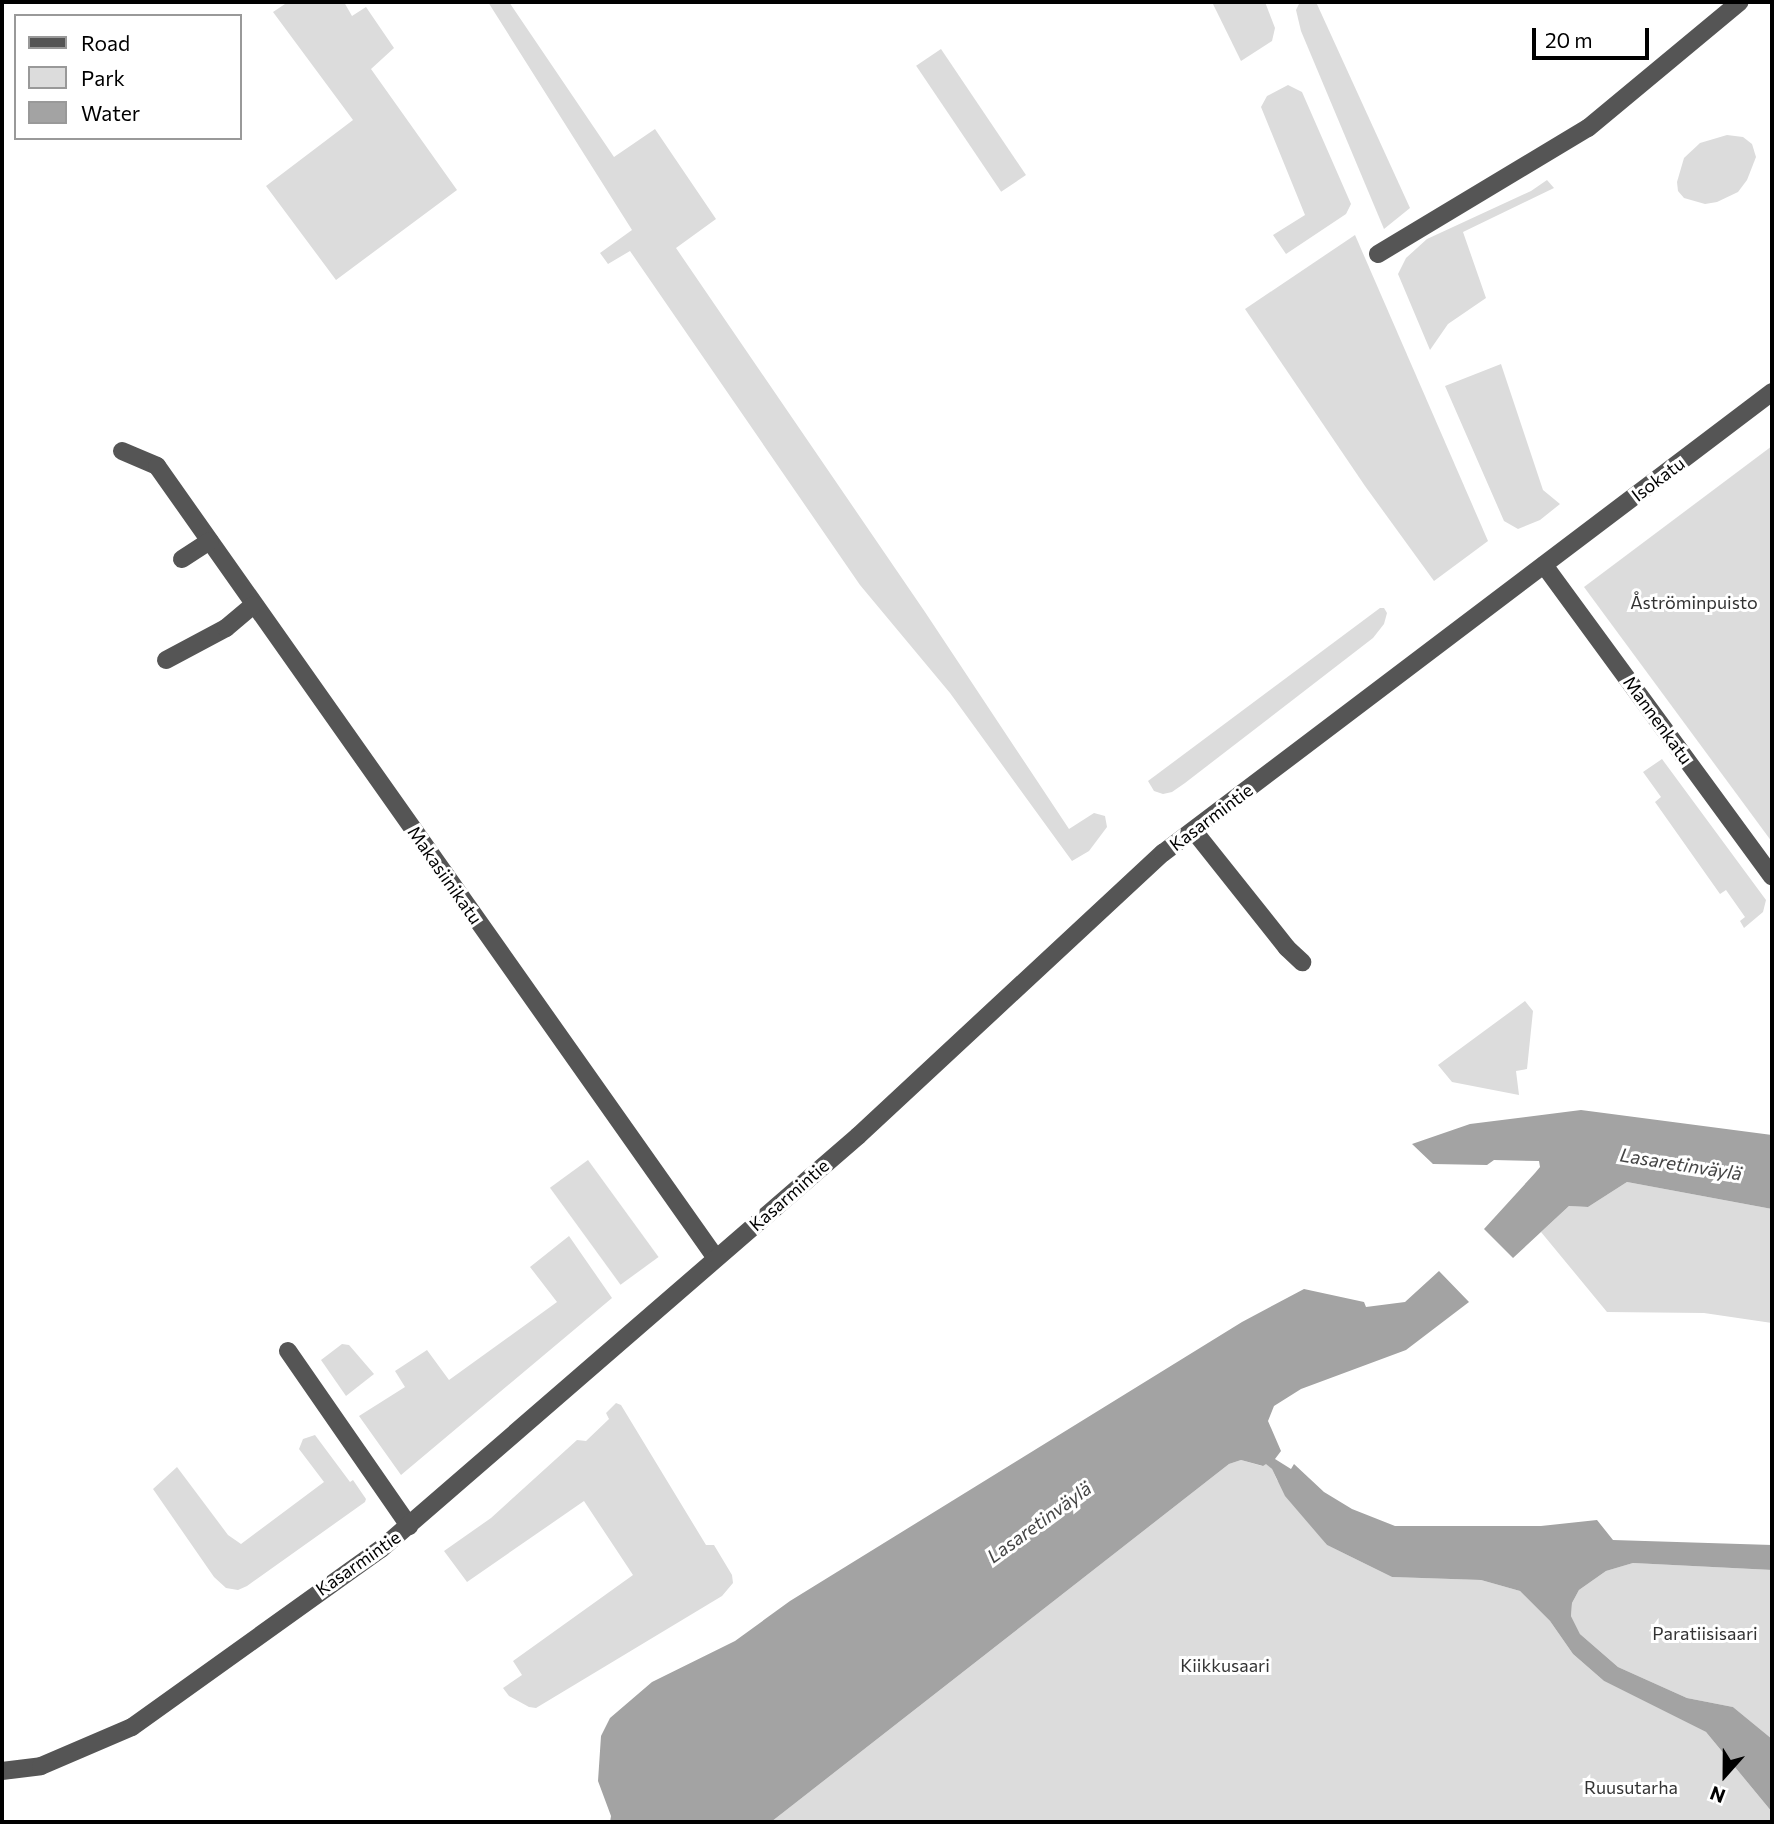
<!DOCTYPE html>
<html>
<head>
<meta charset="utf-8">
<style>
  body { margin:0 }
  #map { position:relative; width:1774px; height:1824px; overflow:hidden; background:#fff; font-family:Commissioner,sans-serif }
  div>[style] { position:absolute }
  .green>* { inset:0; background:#dcdcdc; transform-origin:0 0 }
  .water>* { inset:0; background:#a3a3a3 }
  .minor>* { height:18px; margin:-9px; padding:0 9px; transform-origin:9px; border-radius:9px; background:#555 }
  span { translate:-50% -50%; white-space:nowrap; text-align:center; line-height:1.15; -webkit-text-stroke:6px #fff; paint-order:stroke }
  .street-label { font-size:18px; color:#000 }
  .park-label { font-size:18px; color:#333 }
  .water-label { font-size:19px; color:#444; font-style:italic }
  .frame { position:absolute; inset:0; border:4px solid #000; pointer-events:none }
  .legend { position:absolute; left:14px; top:14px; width:228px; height:126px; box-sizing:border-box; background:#fff; border:2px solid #999; margin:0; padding:9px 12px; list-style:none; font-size:21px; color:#000 }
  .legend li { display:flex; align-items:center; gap:14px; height:35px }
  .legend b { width:35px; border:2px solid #999 }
  .north { position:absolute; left:1690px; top:1740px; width:70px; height:70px; -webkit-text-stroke:5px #fff; paint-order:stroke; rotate:201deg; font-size:19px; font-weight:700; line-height:28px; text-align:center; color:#000 }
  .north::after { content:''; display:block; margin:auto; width:24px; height:32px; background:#000; clip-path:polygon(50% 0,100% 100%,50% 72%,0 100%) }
  .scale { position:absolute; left:1532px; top:28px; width:117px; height:32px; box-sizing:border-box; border:4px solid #000; border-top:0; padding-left:9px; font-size:21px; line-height:24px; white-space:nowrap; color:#000; -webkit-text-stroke:5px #fff; paint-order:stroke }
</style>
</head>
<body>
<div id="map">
  <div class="green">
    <div style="clip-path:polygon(288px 2px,344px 2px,352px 16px,366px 7px,394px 48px,371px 69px,457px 190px,336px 280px,266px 186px,353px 120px,273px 12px)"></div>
    <div style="clip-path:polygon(488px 2px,509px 2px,614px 157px,655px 129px,716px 219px,676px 248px,925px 612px,1069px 829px,1094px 813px,1105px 816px,1107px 827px,1089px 851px,1072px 861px,950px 693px,860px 585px,630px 251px,608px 264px,600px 253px,632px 230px)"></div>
    <div style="clip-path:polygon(1212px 2px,1265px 2px,1275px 28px,1272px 41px,1241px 61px)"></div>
    <div style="clip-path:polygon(1300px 2px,1316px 2px,1410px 208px,1384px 229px,1301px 31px,1296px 10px)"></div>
    <div style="left:941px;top:49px;width:152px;height:30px;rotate:56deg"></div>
    <div style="clip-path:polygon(1288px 85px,1302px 92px,1351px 204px,1346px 214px,1286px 254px,1273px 235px,1305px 215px,1261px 107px,1267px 96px)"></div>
    <div style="clip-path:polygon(1727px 135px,1743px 137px,1752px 144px,1756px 157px,1747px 180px,1738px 192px,1717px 202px,1705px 204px,1684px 198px,1678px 191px,1677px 182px,1684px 158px,1700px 143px)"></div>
    <div style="clip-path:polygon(1547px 180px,1554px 188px,1463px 232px,1486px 298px,1448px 324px,1430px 350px,1398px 274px,1406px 258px,1427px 239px,1531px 191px)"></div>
    <div style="clip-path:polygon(1355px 235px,1488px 541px,1434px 581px,1365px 486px,1245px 309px)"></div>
    <div style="clip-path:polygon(1501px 364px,1543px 490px,1560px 504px,1540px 520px,1518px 529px,1504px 521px,1445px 386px)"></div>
    <div style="clip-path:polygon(1772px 446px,1772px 842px,1584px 587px)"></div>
    <div style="clip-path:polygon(1380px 608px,1384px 608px,1387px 613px,1384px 624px,1373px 638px,1185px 783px,1172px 792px,1163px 794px,1154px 791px,1148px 781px)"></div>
    <div style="clip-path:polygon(1662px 759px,1766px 900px,1763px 912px,1744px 928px,1740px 921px,1745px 917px,1726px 890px,1720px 894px,1655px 802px,1661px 797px,1643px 772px)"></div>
    <div style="clip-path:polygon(1525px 1001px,1533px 1011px,1527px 1069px,1516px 1071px,1519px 1095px,1452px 1082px,1438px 1065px)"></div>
    <div style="left:588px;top:1160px;width:120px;height:47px;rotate:54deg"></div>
    <div style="clip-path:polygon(1627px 1182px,1772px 1209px,1772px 1323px,1704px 1313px,1607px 1312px,1541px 1232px,1569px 1206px,1588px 1207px)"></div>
    <div style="clip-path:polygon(569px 1236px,612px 1298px,401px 1475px,359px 1416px,405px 1387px,395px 1371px,427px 1350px,449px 1380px,557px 1302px,530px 1267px)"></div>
    <div style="clip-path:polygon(342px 1344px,349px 1345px,374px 1374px,346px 1396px,321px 1360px)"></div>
    <div style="clip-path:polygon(616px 1403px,621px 1405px,706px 1545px,714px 1545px,732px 1575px,733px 1583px,722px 1596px,536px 1708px,529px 1707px,509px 1696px,503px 1688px,522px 1675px,513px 1661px,633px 1575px,584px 1501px,467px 1582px,444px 1551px,491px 1518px,577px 1440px,586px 1441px,609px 1419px,606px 1413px)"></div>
    <div style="clip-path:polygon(315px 1435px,350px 1482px,353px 1480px,366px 1499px,365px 1502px,247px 1586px,238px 1590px,226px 1588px,214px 1577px,153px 1489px,177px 1467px,228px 1535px,241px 1544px,324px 1482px,299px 1449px,303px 1439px)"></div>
    <div style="clip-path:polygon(1241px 1460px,1262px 1466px,1266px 1463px,1272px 1469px,1277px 1480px,1327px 1545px,1392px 1577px,1481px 1580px,1520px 1591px,1550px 1621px,1573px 1654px,1604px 1681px,1706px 1732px,1772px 1812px,1772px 1822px,771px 1822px,1229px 1464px)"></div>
    <div style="clip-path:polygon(1633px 1563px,1772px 1570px,1772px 1739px,1733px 1707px,1687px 1698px,1618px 1667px,1580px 1634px,1571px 1616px,1572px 1603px,1579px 1590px,1606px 1571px)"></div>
  </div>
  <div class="water">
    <div style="clip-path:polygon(1581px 1110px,1772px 1135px,1772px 1209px,1627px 1182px,1588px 1207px,1569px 1206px,1513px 1258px,1484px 1229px,1535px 1173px,1540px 1167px,1539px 1161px,1494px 1160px,1487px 1165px,1433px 1164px,1412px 1144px,1470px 1124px)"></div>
    <div style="clip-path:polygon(1439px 1271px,1469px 1302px,1406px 1350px,1301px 1389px,1274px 1406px,1268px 1421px,1281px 1451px,1275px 1459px,1291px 1469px,1294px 1464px,1324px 1492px,1352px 1509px,1395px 1526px,1541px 1526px,1597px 1520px,1613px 1540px,1772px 1545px,1772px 1570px,1633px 1563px,1606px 1571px,1579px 1590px,1572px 1603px,1571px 1616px,1580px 1634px,1618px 1667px,1687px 1698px,1733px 1707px,1772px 1739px,1772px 1812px,1706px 1732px,1604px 1681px,1573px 1654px,1550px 1621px,1520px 1591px,1481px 1580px,1392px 1577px,1327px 1545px,1285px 1496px,1272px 1469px,1266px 1464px,1263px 1466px,1241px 1460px,1229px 1464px,771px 1822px,610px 1822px,611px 1816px,598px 1781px,601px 1736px,610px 1718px,652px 1682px,735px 1641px,790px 1601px,1242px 1322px,1304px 1289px,1364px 1302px,1366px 1307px,1405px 1302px)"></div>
  </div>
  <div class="minor">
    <div style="left:1378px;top:254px;width:245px;rotate:-31deg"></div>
    <div style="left:1588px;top:128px;width:197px;rotate:-39.7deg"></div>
    <div style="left:122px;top:451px;width:38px;rotate:23deg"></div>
    <div style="left:157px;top:466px;width:969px;rotate:54.79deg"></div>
    <div style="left:182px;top:559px;width:33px;rotate:-33deg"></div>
    <div style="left:1544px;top:565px;width:386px;rotate:53.8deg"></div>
    <div style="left:166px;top:660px;width:68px;rotate:-28.1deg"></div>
    <div style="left:226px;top:628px;width:35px;rotate:-40deg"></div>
    <div style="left:1194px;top:831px;width:149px;rotate:51.5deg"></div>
    <div style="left:1287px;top:948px;width:21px;rotate:43deg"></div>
    <div style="left:288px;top:1351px;width:213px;rotate:55.3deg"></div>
    <div style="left:2px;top:1771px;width:39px;rotate:-7deg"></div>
    <div style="left:41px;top:1766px;width:99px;rotate:-23.2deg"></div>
    <div style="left:132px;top:1727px;width:306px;rotate:-35.6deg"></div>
    <div style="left:381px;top:1549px;width:631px;rotate:-40.89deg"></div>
    <div style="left:858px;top:1136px;width:416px;rotate:-42.9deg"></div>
    <div style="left:1163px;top:853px;width:764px;rotate:-37.12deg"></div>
  </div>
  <div class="street-label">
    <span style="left:1658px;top:479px;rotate:-37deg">Isokatu</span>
    <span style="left:1658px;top:720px;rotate:54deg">Mannenkatu</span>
    <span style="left:1211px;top:817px;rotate:-37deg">Kasarmintie</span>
    <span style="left:445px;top:875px;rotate:55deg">Makasiinikatu</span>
    <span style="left:789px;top:1195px;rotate:-41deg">Kasarmintie</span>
    <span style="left:358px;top:1563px;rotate:-35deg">Kasarmintie</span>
  </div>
  <div class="park-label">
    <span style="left:1694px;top:602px">Åströminpuisto</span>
    <span style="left:1705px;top:1633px">Paratiisisaari</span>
    <span style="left:1225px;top:1665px">Kiikkusaari</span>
    <span style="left:1631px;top:1787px">Ruusutarha</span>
  </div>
  <div class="water-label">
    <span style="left:1681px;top:1164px;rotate:9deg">Lasaretinväylä</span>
    <span style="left:1039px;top:1522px;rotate:-36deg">Lasaretinväylä</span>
  </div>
  <div class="frame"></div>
  <ul class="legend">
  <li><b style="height:9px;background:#555"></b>Road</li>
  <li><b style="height:19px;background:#dcdcdc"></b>Park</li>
  <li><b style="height:19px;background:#a3a3a3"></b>Water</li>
  </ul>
  <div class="north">N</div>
  <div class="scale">20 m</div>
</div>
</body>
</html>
